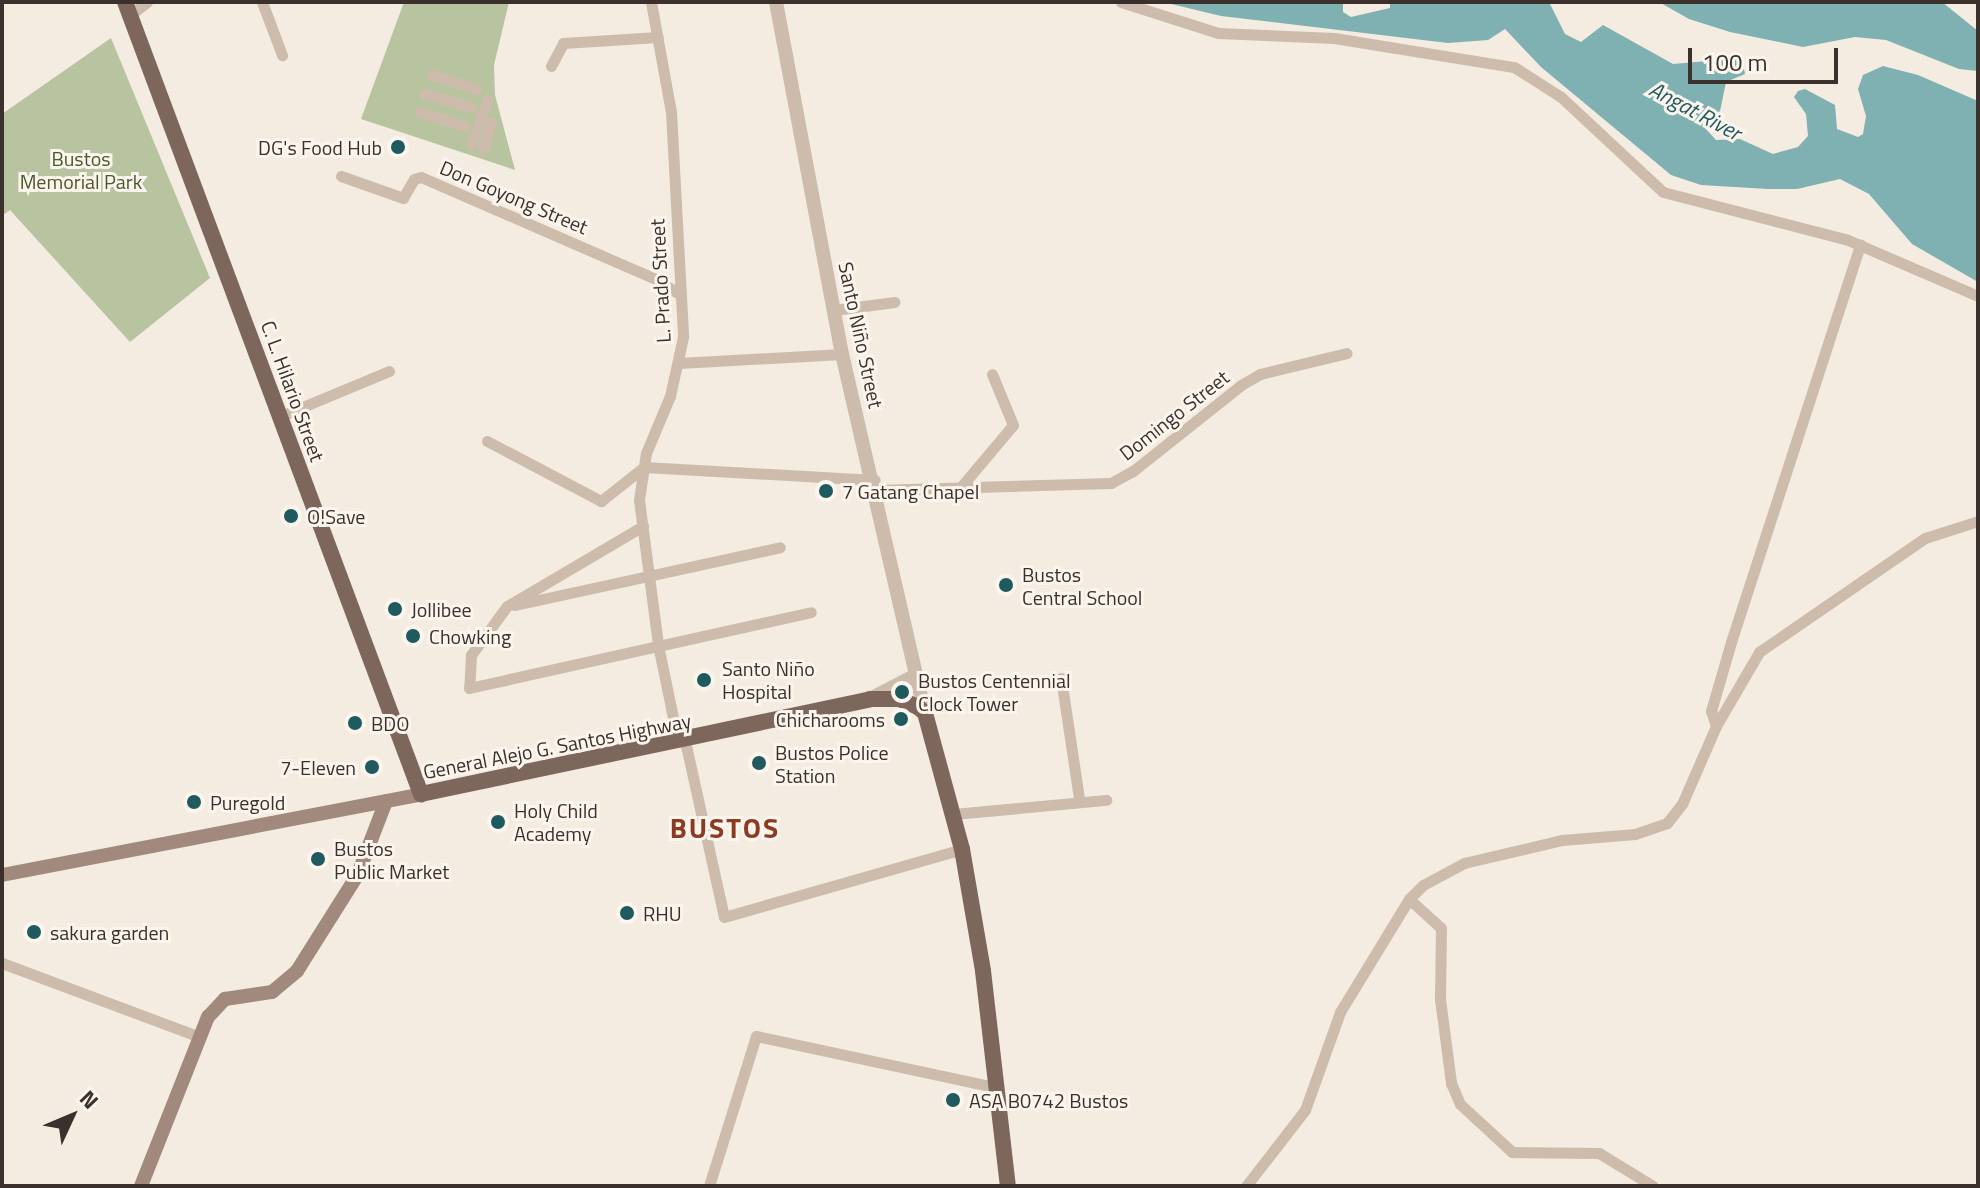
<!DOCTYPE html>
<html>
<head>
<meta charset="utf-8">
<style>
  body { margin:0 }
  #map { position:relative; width:1980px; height:1188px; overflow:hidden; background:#f4ebe1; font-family:"Titillium Web",sans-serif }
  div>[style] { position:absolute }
  .green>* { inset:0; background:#b8c4a0 }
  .water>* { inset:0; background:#7fb0b2 }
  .minor>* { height:11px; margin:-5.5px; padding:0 5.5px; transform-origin:5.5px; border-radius:5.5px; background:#cdbbac }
  .tertiary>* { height:14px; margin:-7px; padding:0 7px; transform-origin:7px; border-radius:7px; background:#cdbbac }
  .secondary>* { height:14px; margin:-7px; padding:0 7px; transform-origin:7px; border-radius:7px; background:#a18a7d }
  .primary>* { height:16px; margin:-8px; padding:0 8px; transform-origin:8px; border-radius:8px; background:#7d675c }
  .dots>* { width:22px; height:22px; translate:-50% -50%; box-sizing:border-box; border:4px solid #fbf5ee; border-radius:50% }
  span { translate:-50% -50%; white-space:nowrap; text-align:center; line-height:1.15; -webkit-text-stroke:6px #fbf5ee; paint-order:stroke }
  .poi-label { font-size:20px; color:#3b302b }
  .right { translate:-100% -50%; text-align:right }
  .left { translate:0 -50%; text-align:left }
  .park-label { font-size:20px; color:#4a5a2e }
  .street-label { font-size:20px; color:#3b302b }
  .water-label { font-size:22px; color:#1f5a5e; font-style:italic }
  .district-label { font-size:28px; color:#8c3b22; font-weight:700; letter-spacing:2px }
  .frame { position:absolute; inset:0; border:4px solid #3b302b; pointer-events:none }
  .north { position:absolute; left:32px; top:1076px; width:80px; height:80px; -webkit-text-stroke:6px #fbf5ee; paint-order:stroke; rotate:46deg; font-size:22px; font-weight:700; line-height:32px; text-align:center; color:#3b302b }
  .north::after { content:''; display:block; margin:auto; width:28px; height:36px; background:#3b302b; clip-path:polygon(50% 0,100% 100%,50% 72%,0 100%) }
  .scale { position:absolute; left:1688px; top:48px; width:150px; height:36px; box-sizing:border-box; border:4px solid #3b302b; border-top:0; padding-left:10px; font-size:24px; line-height:28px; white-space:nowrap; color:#3b302b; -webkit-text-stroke:6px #fbf5ee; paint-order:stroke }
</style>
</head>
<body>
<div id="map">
  <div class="green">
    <div style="clip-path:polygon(404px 2px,509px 2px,494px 65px,495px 95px,515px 170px,361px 119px)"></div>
    <div style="clip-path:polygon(111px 38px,210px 278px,130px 342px,10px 210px,2px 216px,2px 114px)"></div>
  </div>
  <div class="water">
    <div style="clip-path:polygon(1163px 2px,1343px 2px,1343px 12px,1351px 17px,1390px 8px,1390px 2px,1549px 2px,1565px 34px,1581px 42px,1603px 25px,1673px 64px,1742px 58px,1745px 74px,1726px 82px,1719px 116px,1708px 119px,1704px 127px,1716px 140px,1740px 139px,1773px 154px,1798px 147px,1808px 136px,1806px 114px,1794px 97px,1798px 91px,1805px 89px,1835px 105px,1837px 129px,1858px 137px,1863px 134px,1866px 116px,1858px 89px,1863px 75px,1883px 66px,1918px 75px,1978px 101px,1978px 282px,1912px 244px,1869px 194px,1840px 179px,1797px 189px,1768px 189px,1701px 185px,1671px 175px,1541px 67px,1505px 29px,1488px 40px,1448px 43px,1221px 16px)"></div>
    <div style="clip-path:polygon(1659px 2px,1942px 2px,1978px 31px,1978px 71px,1959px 69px,1886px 40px,1855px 37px,1803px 47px,1730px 32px,1689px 19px)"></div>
  </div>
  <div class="minor">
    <div style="left:262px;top:2px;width:57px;rotate:69.3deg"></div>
    <div style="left:651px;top:2px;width:112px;rotate:79.7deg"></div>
    <div style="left:671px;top:112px;width:225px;rotate:86.9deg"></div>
    <div style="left:683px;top:337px;width:60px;rotate:102.4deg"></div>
    <div style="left:670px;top:396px;width:62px;rotate:112.8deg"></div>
    <div style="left:646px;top:453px;width:48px;rotate:98.5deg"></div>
    <div style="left:639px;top:500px;width:146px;rotate:82.5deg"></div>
    <div style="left:658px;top:645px;width:99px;rotate:78.3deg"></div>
    <div style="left:1121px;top:2px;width:102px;rotate:17.7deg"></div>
    <div style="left:1218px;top:33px;width:116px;rotate:2.5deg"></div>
    <div style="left:1334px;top:38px;width:182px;rotate:9.2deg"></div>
    <div style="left:1514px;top:67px;width:56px;rotate:32.6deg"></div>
    <div style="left:1561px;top:97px;width:139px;rotate:43deg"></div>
    <div style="left:1663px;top:192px;width:191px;rotate:14.5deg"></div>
    <div style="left:1848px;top:240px;width:142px;rotate:23.3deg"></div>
    <div style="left:129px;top:16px;width:23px;rotate:-38deg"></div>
    <div style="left:551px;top:66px;width:26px;rotate:-62deg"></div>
    <div style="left:563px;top:43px;width:95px;rotate:-3.6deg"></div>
    <div style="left:432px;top:75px;width:46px;rotate:17.7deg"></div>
    <div style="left:425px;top:94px;width:48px;rotate:15.8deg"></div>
    <div style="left:420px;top:112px;width:47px;rotate:17.3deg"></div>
    <div style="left:471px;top:145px;width:48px;rotate:-70.4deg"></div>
    <div style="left:483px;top:149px;width:28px;rotate:-73deg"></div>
    <div style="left:341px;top:176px;width:66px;rotate:19.5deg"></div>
    <div style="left:403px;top:198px;width:22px;rotate:-60deg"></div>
    <div style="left:414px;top:179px;width:7px;rotate:-16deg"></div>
    <div style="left:421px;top:177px;width:256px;rotate:23.5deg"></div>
    <div style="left:656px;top:279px;width:27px;rotate:33deg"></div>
    <div style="left:834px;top:310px;width:61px;rotate:-7.6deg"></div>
    <div style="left:679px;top:363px;width:163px;rotate:-3.2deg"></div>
    <div style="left:281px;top:416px;width:117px;rotate:-22.6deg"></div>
    <div style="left:487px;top:441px;width:129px;rotate:27.8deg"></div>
    <div style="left:601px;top:501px;width:55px;rotate:-38.3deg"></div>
    <div style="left:644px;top:467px;width:231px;rotate:3.2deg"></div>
    <div style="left:960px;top:488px;width:82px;rotate:-49.9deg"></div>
    <div style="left:1013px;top:425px;width:55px;rotate:-112.4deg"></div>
    <div style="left:876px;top:490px;width:235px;rotate:-1.7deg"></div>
    <div style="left:1111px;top:483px;width:25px;rotate:-29deg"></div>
    <div style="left:1133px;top:471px;width:138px;rotate:-38.5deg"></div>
    <div style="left:1241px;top:385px;width:22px;rotate:-30deg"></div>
    <div style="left:1260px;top:374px;width:89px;rotate:-13.6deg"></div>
    <div style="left:643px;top:526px;width:158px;rotate:149.5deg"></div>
    <div style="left:507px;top:606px;width:61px;rotate:126.3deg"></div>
    <div style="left:471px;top:655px;width:33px;rotate:93deg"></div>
    <div style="left:469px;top:688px;width:350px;rotate:-12.5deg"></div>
    <div style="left:515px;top:605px;width:271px;rotate:-12.3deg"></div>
    <div style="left:1061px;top:678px;width:122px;rotate:81.5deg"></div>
    <div style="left:1716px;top:726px;width:16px;rotate:-108deg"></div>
    <div style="left:1711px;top:711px;width:72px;rotate:-73.8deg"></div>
    <div style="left:1731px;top:642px;width:418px;rotate:-72deg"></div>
    <div style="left:685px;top:741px;width:180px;rotate:77.5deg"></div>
    <div style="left:724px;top:917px;width:248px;rotate:-15.9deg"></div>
    <div style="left:954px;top:814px;width:153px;rotate:-5.3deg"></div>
    <div style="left:1409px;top:899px;width:43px;rotate:42.2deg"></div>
    <div style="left:1441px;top:928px;width:71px;rotate:90.8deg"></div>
    <div style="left:1440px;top:999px;width:85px;rotate:82.5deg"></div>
    <div style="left:1451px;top:1083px;width:23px;rotate:67deg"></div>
    <div style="left:1460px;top:1104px;width:71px;rotate:42.7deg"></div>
    <div style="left:1512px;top:1152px;width:87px;rotate:0.7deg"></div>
    <div style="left:1599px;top:1153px;width:63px;rotate:31.4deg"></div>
    <div style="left:2px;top:963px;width:211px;rotate:20.5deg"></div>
    <div style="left:709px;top:1186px;width:157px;rotate:-72.6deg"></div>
    <div style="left:756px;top:1036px;width:243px;rotate:12.1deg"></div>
    <div style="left:1246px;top:1186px;width:96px;rotate:-52.2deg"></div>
    <div style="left:1305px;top:1110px;width:104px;rotate:-70.3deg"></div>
    <div style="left:1340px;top:1012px;width:132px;rotate:-58.6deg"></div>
    <div style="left:1409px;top:899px;width:20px;rotate:-45deg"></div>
    <div style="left:1423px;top:885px;width:47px;rotate:-28.2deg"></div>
    <div style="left:1464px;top:863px;width:101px;rotate:-13.2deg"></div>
    <div style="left:1562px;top:840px;width:73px;rotate:-4.7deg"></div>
    <div style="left:1635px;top:834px;width:34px;rotate:-19deg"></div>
    <div style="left:1667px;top:823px;width:24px;rotate:-52deg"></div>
    <div style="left:1682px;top:804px;width:85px;rotate:-66.4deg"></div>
    <div style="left:1716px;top:726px;width:86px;rotate:-59.8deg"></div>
    <div style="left:1759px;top:652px;width:201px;rotate:-34.5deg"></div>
    <div style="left:1925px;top:538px;width:56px;rotate:-17.8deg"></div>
  </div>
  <div class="tertiary">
    <div style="left:776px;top:2px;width:358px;rotate:79.4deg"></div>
    <div style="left:842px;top:354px;width:368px;rotate:77deg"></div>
    <div style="left:870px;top:699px;width:52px;rotate:-27.6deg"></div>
  </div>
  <div class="secondary">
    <div style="left:2px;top:875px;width:427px;rotate:-10.9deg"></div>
    <div style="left:141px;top:1186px;width:182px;rotate:-68.4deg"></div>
    <div style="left:208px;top:1017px;width:25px;rotate:-47deg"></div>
    <div style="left:225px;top:999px;width:48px;rotate:-8.5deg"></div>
    <div style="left:272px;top:992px;width:33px;rotate:-40deg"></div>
    <div style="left:297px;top:971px;width:115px;rotate:-57.8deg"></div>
    <div style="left:358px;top:874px;width:78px;rotate:-69deg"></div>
  </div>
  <div class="primary">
    <div style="left:125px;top:2px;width:846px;rotate:69.51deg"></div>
    <div style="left:421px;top:794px;width:459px;rotate:-11.9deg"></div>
    <div style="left:870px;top:699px;width:29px"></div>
    <div style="left:899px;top:699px;width:21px;rotate:23deg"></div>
    <div style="left:918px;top:707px;width:9px;rotate:41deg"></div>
    <div style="left:925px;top:713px;width:141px;rotate:74.8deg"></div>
    <div style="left:962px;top:849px;width:124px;rotate:80.2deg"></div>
    <div style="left:983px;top:971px;width:216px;rotate:83.4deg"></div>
  </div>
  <div class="dots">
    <div style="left:398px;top:147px;background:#1f5a5e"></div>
    <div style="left:826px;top:491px;background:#1f5a5e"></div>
    <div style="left:291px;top:516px;background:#1f5a5e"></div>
    <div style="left:1006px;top:585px;background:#1f5a5e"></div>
    <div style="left:395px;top:609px;background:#1f5a5e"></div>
    <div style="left:413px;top:636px;background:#1f5a5e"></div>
    <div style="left:704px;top:680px;background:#1f5a5e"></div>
    <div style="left:902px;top:692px;background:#1f5a5e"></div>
    <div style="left:901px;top:719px;background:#1f5a5e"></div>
    <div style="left:355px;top:723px;background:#1f5a5e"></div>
    <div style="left:759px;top:763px;background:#1f5a5e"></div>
    <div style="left:372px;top:767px;background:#1f5a5e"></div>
    <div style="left:194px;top:802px;background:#1f5a5e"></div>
    <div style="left:498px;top:822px;background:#1f5a5e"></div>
    <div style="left:318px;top:859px;background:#1f5a5e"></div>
    <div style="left:627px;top:913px;background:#1f5a5e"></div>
    <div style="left:34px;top:932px;background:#1f5a5e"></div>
    <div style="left:953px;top:1100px;background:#1f5a5e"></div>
  </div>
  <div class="poi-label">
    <span class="right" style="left:382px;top:147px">DG's Food Hub</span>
    <span class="left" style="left:842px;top:491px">7 Gatang Chapel</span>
    <span class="left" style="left:307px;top:516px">O!Save</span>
    <span class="left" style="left:1022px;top:586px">Bustos<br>Central School</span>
    <span class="left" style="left:411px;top:609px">Jollibee</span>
    <span class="left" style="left:429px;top:636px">Chowking</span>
    <span class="left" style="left:722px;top:680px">Santo Niño<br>Hospital</span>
    <span class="left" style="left:918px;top:692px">Bustos Centennial<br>Clock Tower</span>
    <span class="right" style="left:885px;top:719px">Chicharooms</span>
    <span class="left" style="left:371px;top:723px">BDO</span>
    <span class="left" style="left:775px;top:764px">Bustos Police<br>Station</span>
    <span class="right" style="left:356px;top:767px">7-Eleven</span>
    <span class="left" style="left:210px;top:802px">Puregold</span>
    <span class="left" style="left:514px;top:822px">Holy Child<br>Academy</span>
    <span class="left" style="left:334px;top:860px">Bustos<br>Public Market</span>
    <span class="left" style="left:643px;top:913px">RHU</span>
    <span class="left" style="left:50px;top:932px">sakura garden</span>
    <span class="left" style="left:969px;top:1100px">ASA B0742 Bustos</span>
  </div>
  <div class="park-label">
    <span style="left:81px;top:170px">Bustos<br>Memorial Park</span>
  </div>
  <div class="street-label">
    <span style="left:514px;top:197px;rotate:23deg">Don Goyong Street</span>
    <span style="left:660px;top:281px;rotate:-93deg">L. Prado Street</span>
    <span style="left:861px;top:335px;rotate:78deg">Santo Niño Street</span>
    <span style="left:293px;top:391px;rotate:70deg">C. L. Hilario Street</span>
    <span style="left:1174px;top:415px;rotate:-38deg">Domingo Street</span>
    <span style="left:557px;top:746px;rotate:-11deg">General Alejo G. Santos Highway</span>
  </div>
  <div class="water-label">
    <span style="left:1695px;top:111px;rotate:28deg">Angat River</span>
  </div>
  <div class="district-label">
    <span style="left:725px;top:828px">BUSTOS</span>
  </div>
  <div class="frame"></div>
  <div class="north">N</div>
  <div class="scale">100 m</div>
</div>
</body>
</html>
